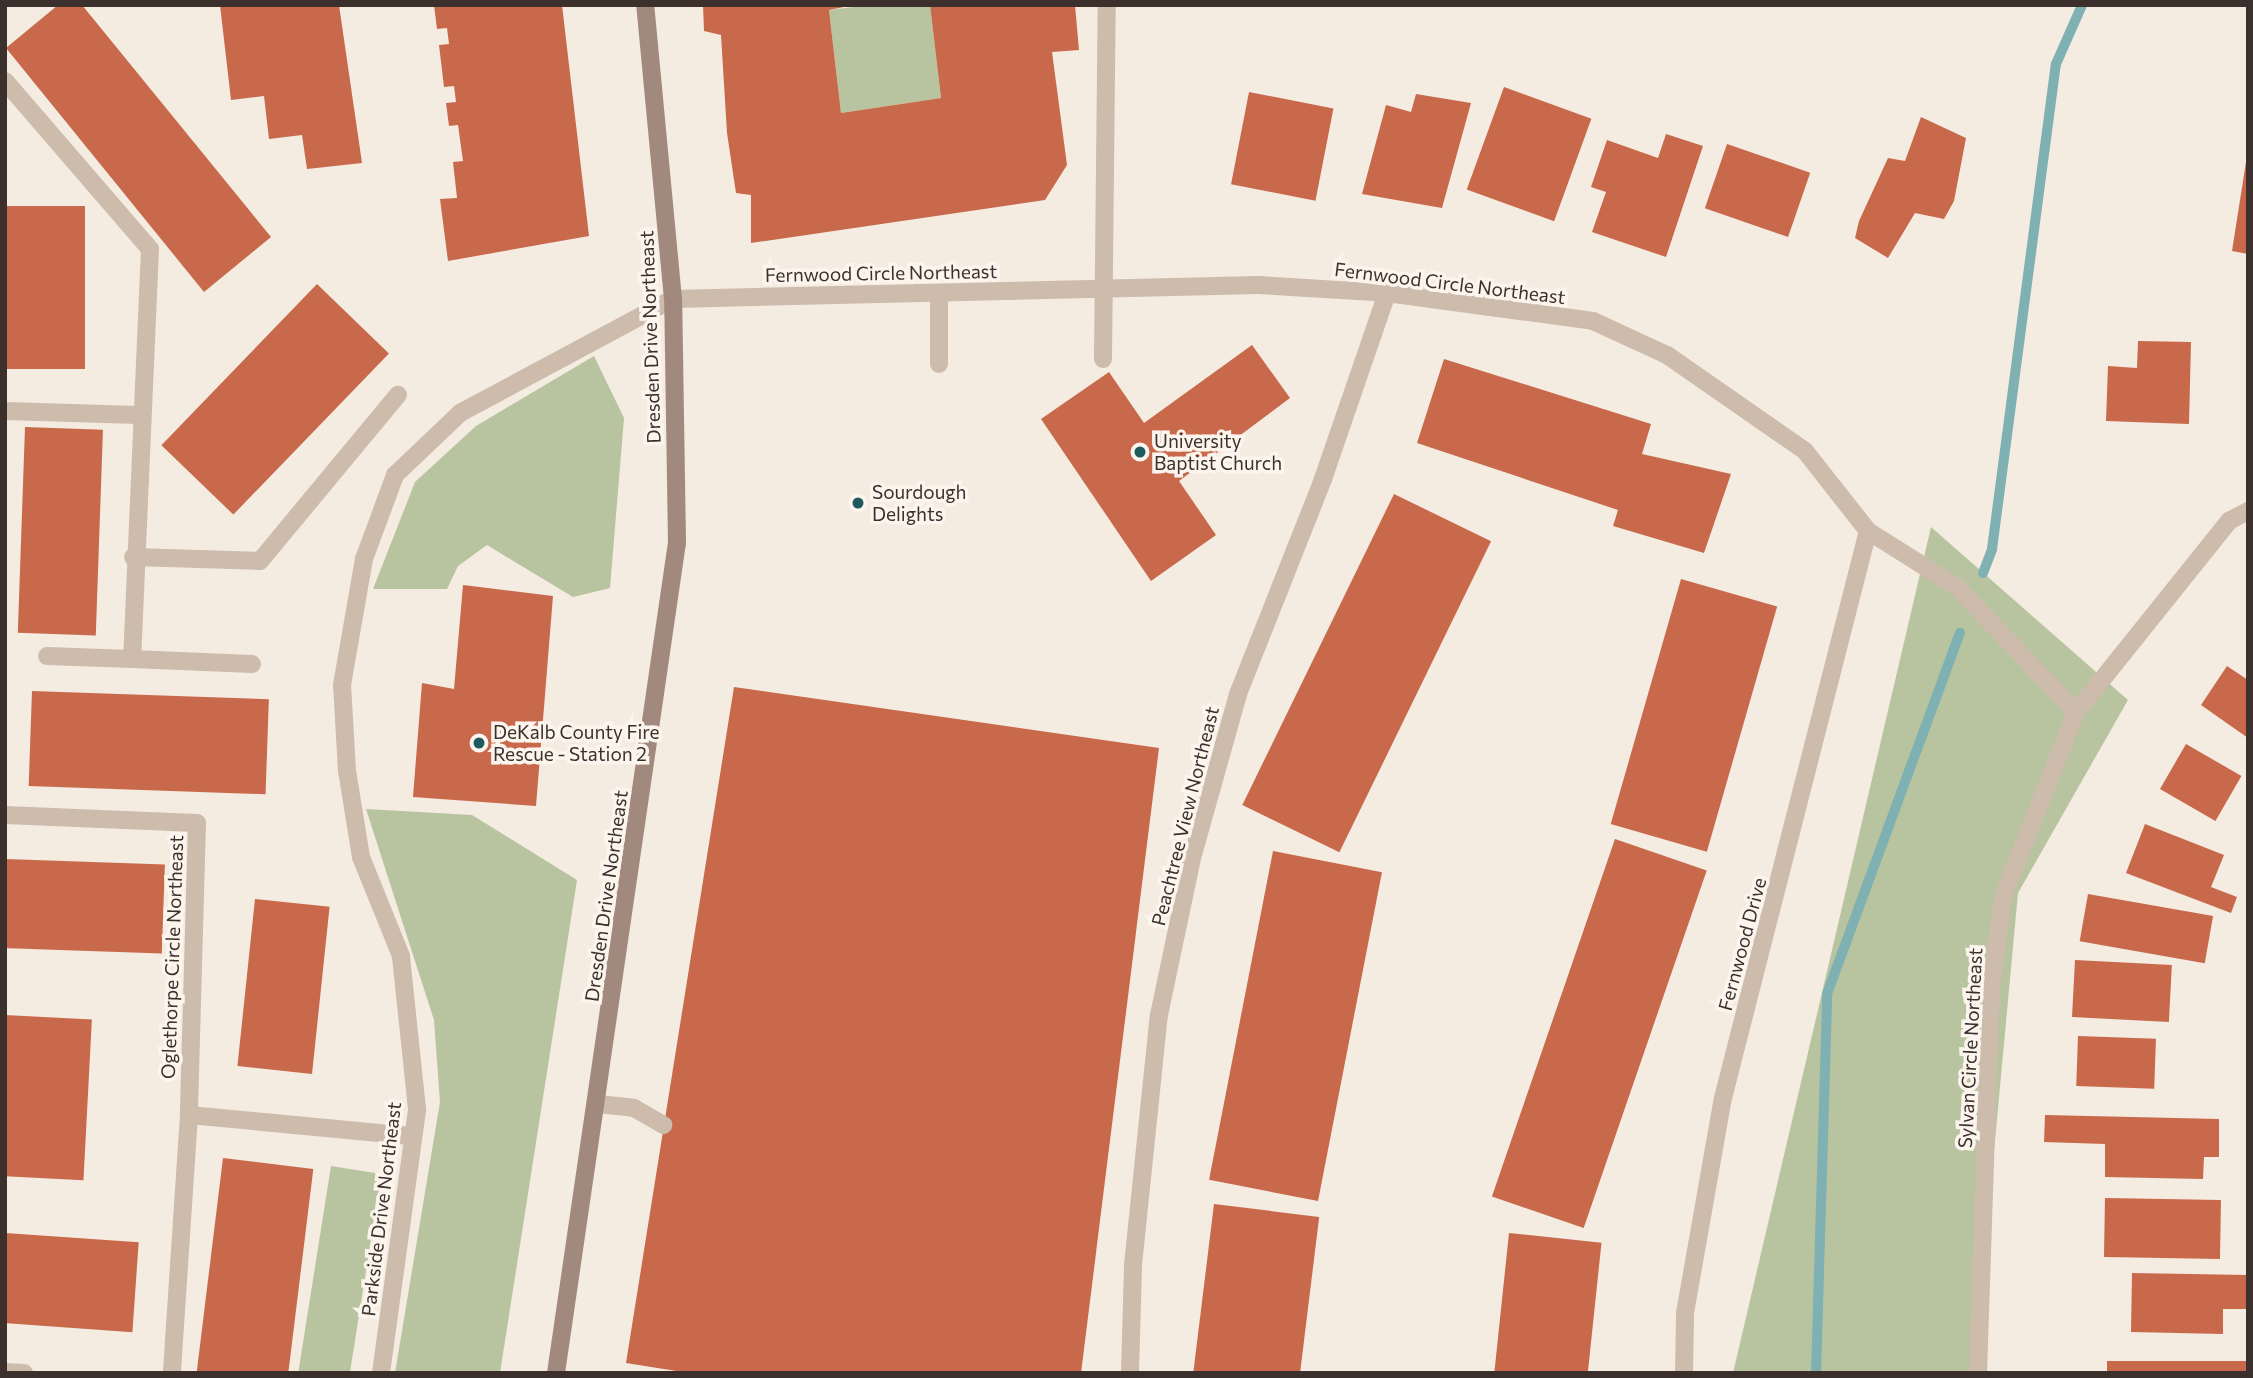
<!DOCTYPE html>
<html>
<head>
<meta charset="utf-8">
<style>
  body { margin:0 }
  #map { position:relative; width:2253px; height:1378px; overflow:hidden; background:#f4ebe1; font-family:Commissioner,sans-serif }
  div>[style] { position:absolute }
  .green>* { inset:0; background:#b8c4a0; transform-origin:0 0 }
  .stream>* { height:10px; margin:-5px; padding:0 5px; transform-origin:5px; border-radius:5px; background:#7fb0b2 }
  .building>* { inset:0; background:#c8694b; transform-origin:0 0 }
  .lane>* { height:18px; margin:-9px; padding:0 9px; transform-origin:9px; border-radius:9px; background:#cdbbac }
  .street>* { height:18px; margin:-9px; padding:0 9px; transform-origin:9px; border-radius:9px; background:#cdbbac }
  .secondary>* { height:18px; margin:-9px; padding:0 9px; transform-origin:9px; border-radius:9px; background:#a18a7d }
  .dots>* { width:19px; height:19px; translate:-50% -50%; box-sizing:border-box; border:4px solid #fbf5ee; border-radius:50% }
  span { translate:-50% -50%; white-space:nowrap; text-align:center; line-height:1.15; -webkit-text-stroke:7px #fbf5ee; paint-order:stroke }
  .street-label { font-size:19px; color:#3b302b }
  .poi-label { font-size:19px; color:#3b302b }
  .left { translate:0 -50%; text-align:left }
  .frame { position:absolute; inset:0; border:7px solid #3b302b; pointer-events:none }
</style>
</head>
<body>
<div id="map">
  <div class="green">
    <div style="clip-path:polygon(869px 5px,930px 5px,941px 98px,841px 113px,829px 10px)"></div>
    <div style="clip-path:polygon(594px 356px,624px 418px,610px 588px,573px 597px,487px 545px,458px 566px,447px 589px,373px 589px,415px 482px,476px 426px)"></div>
    <div style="clip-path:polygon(1931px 527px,2128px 700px,2018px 893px,1980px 1302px,1981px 1373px,1733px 1373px)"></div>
    <div style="clip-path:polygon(366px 809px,472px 815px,577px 880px,500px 1373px,395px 1373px,440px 1102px,434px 1020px)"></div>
    <div style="left:331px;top:1166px;width:51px;height:208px;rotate:9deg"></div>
  </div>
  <div class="stream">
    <div style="left:1983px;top:573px;width:26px;rotate:-69deg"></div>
    <div style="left:1992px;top:549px;width:489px;rotate:-82.5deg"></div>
    <div style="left:2056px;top:64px;width:64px;rotate:-66.2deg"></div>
    <div style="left:1816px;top:1373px;width:379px;rotate:-88.3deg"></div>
    <div style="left:1827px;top:994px;width:385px;rotate:-69.8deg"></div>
  </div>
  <div class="building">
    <div style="clip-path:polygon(58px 5px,82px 5px,271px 237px,204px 292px,6px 48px)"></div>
    <div style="clip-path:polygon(220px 5px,339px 5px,362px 163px,307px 169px,302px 135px,269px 139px,264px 96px,231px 100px)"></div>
    <div style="clip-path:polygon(434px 5px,562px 5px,589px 236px,448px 261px,440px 199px,457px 198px,453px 162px,463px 161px,458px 125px,449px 126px,446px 103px,456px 102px,454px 86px,444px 87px,439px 45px,449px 44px,447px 28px,437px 29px)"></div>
    <div style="clip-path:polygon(703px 5px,854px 5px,829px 10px,841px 113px,941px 98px,930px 5px,1075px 5px,1079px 50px,1052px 52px,1067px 165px,1045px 200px,751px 243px,751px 195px,736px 193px,727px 133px,721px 35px,704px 31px)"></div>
    <div style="left:1504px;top:87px;width:93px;height:109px;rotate:20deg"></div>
    <div style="left:1249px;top:92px;width:86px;height:94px;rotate:11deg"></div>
    <div style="clip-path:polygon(1416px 94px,1471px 103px,1442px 208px,1362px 194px,1386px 105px,1411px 112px)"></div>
    <div style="clip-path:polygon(1921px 117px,1966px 138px,1954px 201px,1944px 219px,1915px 213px,1888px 258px,1855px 238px,1859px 221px,1888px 158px,1905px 161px)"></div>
    <div style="clip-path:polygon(1666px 134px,1703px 146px,1666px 257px,1592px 232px,1606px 192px,1591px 187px,1607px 140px,1658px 158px)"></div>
    <div style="left:1727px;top:144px;width:88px;height:68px;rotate:19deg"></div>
    <div style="clip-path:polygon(2246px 162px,2248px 162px,2248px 254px,2232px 251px)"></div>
    <div style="left:5px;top:206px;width:80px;height:163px"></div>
    <div style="left:317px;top:284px;width:100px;height:224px;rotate:44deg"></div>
    <div style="clip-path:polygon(2138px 341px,2191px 342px,2189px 424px,2106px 421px,2108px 366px,2137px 368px)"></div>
    <div style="clip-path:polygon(1252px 345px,1290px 398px,1179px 481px,1216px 535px,1151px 581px,1041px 419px,1109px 372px,1144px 423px)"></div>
    <div style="clip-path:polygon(1444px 359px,1651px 424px,1642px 454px,1731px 474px,1704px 553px,1613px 526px,1618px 510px,1417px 443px)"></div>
    <div style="left:25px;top:427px;width:78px;height:206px;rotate:2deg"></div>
    <div style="left:1394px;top:494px;width:108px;height:346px;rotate:26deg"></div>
    <div style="left:1681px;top:579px;width:100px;height:255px;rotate:16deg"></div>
    <div style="clip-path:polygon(463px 585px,553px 596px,536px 806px,413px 797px,422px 683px,454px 689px)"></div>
    <div style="clip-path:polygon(2227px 666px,2248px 680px,2248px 738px,2201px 705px)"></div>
    <div style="clip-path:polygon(734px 687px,1159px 748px,1081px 1373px,689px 1373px,626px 1363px)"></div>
    <div style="left:32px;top:691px;width:237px;height:95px;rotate:2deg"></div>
    <div style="left:2186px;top:744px;width:64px;height:52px;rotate:30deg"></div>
    <div style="clip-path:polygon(2145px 824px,2224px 855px,2211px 887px,2237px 897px,2231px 913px,2126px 873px)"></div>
    <div style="left:1615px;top:839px;width:97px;height:378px;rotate:19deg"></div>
    <div style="left:1273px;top:851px;width:111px;height:335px;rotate:11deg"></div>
    <div style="left:5px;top:859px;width:160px;height:89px;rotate:2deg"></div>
    <div style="left:2088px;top:894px;width:127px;height:48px;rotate:10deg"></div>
    <div style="left:255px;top:899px;width:75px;height:168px;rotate:6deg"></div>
    <div style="left:2075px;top:960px;width:97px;height:57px;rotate:3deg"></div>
    <div style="left:5px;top:1015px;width:87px;height:161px;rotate:3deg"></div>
    <div style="left:2078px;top:1036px;width:78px;height:50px;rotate:2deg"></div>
    <div style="clip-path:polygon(2045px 1115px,2219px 1119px,2219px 1157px,2204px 1157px,2203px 1179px,2105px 1177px,2105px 1144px,2044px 1142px)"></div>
    <div style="left:223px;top:1158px;width:91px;height:216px;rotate:7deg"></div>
    <div style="left:2105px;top:1198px;width:116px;height:59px;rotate:1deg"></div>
    <div style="left:1214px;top:1204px;width:106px;height:169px;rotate:7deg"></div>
    <div style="left:5px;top:1233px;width:134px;height:90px;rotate:4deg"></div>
    <div style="left:1509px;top:1233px;width:93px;height:140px;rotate:6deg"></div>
    <div style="clip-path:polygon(2132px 1273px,2248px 1275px,2248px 1309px,2223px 1309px,2223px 1334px,2131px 1332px)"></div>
    <div style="left:2107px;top:1361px;width:141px;height:12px"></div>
  </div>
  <div class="lane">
    <div style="left:1103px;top:359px;width:354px;rotate:-89.4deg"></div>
    <div style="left:939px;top:364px;width:71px;rotate:-90deg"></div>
    <div style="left:598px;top:1104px;width:36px;rotate:6deg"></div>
    <div style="left:634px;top:1108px;width:34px;rotate:30deg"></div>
  </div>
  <div class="street">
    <div style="left:5px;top:81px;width:222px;rotate:49.2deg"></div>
    <div style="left:150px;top:249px;width:410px;rotate:92.5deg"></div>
    <div style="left:132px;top:659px;width:85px;rotate:-178deg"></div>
    <div style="left:5px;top:411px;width:133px;rotate:1.7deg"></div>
    <div style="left:133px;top:557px;width:127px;rotate:1.8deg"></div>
    <div style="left:260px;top:561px;width:216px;rotate:-50.3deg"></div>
    <div style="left:132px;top:659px;width:120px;rotate:2.4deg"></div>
    <div style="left:5px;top:815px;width:192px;rotate:2.4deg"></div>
    <div style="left:197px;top:823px;width:292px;rotate:91.6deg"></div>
    <div style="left:189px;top:1115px;width:259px;rotate:93.8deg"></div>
    <div style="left:189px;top:1115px;width:225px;rotate:5.4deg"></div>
    <div style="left:5px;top:1372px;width:19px;rotate:3deg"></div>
    <div style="left:381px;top:1373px;width:266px;rotate:-82.2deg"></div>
    <div style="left:417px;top:1109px;width:154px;rotate:-96deg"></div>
    <div style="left:401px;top:956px;width:107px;rotate:-112deg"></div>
    <div style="left:361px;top:857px;width:87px;rotate:-99.2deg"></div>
    <div style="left:347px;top:771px;width:86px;rotate:-93.3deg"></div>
    <div style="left:342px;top:685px;width:128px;rotate:-80.1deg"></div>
    <div style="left:364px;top:559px;width:90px;rotate:-69.7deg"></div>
    <div style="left:395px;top:475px;width:90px;rotate:-43.6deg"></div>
    <div style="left:460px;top:413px;width:242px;rotate:-28.2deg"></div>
    <div style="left:673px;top:299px;width:585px;rotate:-1.37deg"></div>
    <div style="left:1258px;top:285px;width:129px;rotate:3.5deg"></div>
    <div style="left:1387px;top:293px;width:208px;rotate:7.7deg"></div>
    <div style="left:1593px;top:321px;width:81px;rotate:24.7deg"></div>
    <div style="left:1667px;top:355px;width:168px;rotate:34.8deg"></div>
    <div style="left:1805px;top:451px;width:102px;rotate:51.8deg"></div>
    <div style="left:1868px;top:531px;width:105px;rotate:32.2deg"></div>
    <div style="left:1957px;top:587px;width:173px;rotate:46.4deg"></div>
    <div style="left:1130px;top:1373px;width:108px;rotate:-88.4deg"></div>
    <div style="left:1133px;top:1265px;width:251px;rotate:-84.1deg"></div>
    <div style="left:1159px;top:1015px;width:160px;rotate:-78.1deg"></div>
    <div style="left:1192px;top:858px;width:170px;rotate:-74.3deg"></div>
    <div style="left:1238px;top:694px;width:231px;rotate:-68.4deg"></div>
    <div style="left:1323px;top:479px;width:197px;rotate:-71deg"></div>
    <div style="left:1684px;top:1373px;width:60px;rotate:-89deg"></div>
    <div style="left:1685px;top:1313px;width:218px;rotate:-80deg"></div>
    <div style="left:1723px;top:1098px;width:585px;rotate:-75.66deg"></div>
    <div style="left:1978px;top:1373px;width:385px;rotate:-88.1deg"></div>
    <div style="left:1991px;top:988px;width:92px;rotate:-82.5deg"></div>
    <div style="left:2003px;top:897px;width:199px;rotate:-68.5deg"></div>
    <div style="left:2076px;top:712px;width:245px;rotate:-51.3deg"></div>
    <div style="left:2229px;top:521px;width:21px;rotate:-28deg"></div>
  </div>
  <div class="secondary">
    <div style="left:556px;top:1373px;width:839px;rotate:-81.71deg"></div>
    <div style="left:677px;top:543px;width:244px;rotate:-90.9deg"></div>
    <div style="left:673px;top:299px;width:295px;rotate:-95.4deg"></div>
  </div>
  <div class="dots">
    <div style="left:1140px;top:452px;background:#1f5a5e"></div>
    <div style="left:858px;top:503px;background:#1f5a5e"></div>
    <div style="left:479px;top:743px;background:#1f5a5e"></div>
  </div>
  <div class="street-label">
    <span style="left:881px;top:273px;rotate:-1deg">Fernwood Circle Northeast</span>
    <span style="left:1450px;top:283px;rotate:7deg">Fernwood Circle Northeast</span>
    <span style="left:650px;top:337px;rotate:-92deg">Dresden Drive Northeast</span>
    <span style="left:1185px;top:816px;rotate:-76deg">Peachtree View Northeast</span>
    <span style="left:606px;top:896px;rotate:-82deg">Dresden Drive Northeast</span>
    <span style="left:1742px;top:944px;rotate:-75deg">Fernwood Drive</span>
    <span style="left:172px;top:957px;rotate:-88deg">Oglethorpe Circle Northeast</span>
    <span style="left:1970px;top:1048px;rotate:-87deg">Sylvan Circle Northeast</span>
    <span style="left:381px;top:1209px;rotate:-83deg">Parkside Drive Northeast</span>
  </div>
  <div class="poi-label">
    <span class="left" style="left:1154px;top:452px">University<br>Baptist Church</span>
    <span class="left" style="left:872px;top:503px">Sourdough<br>Delights</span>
    <span class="left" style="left:493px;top:743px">DeKalb County Fire<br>Rescue - Station 2</span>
  </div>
  <div class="frame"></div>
</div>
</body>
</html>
